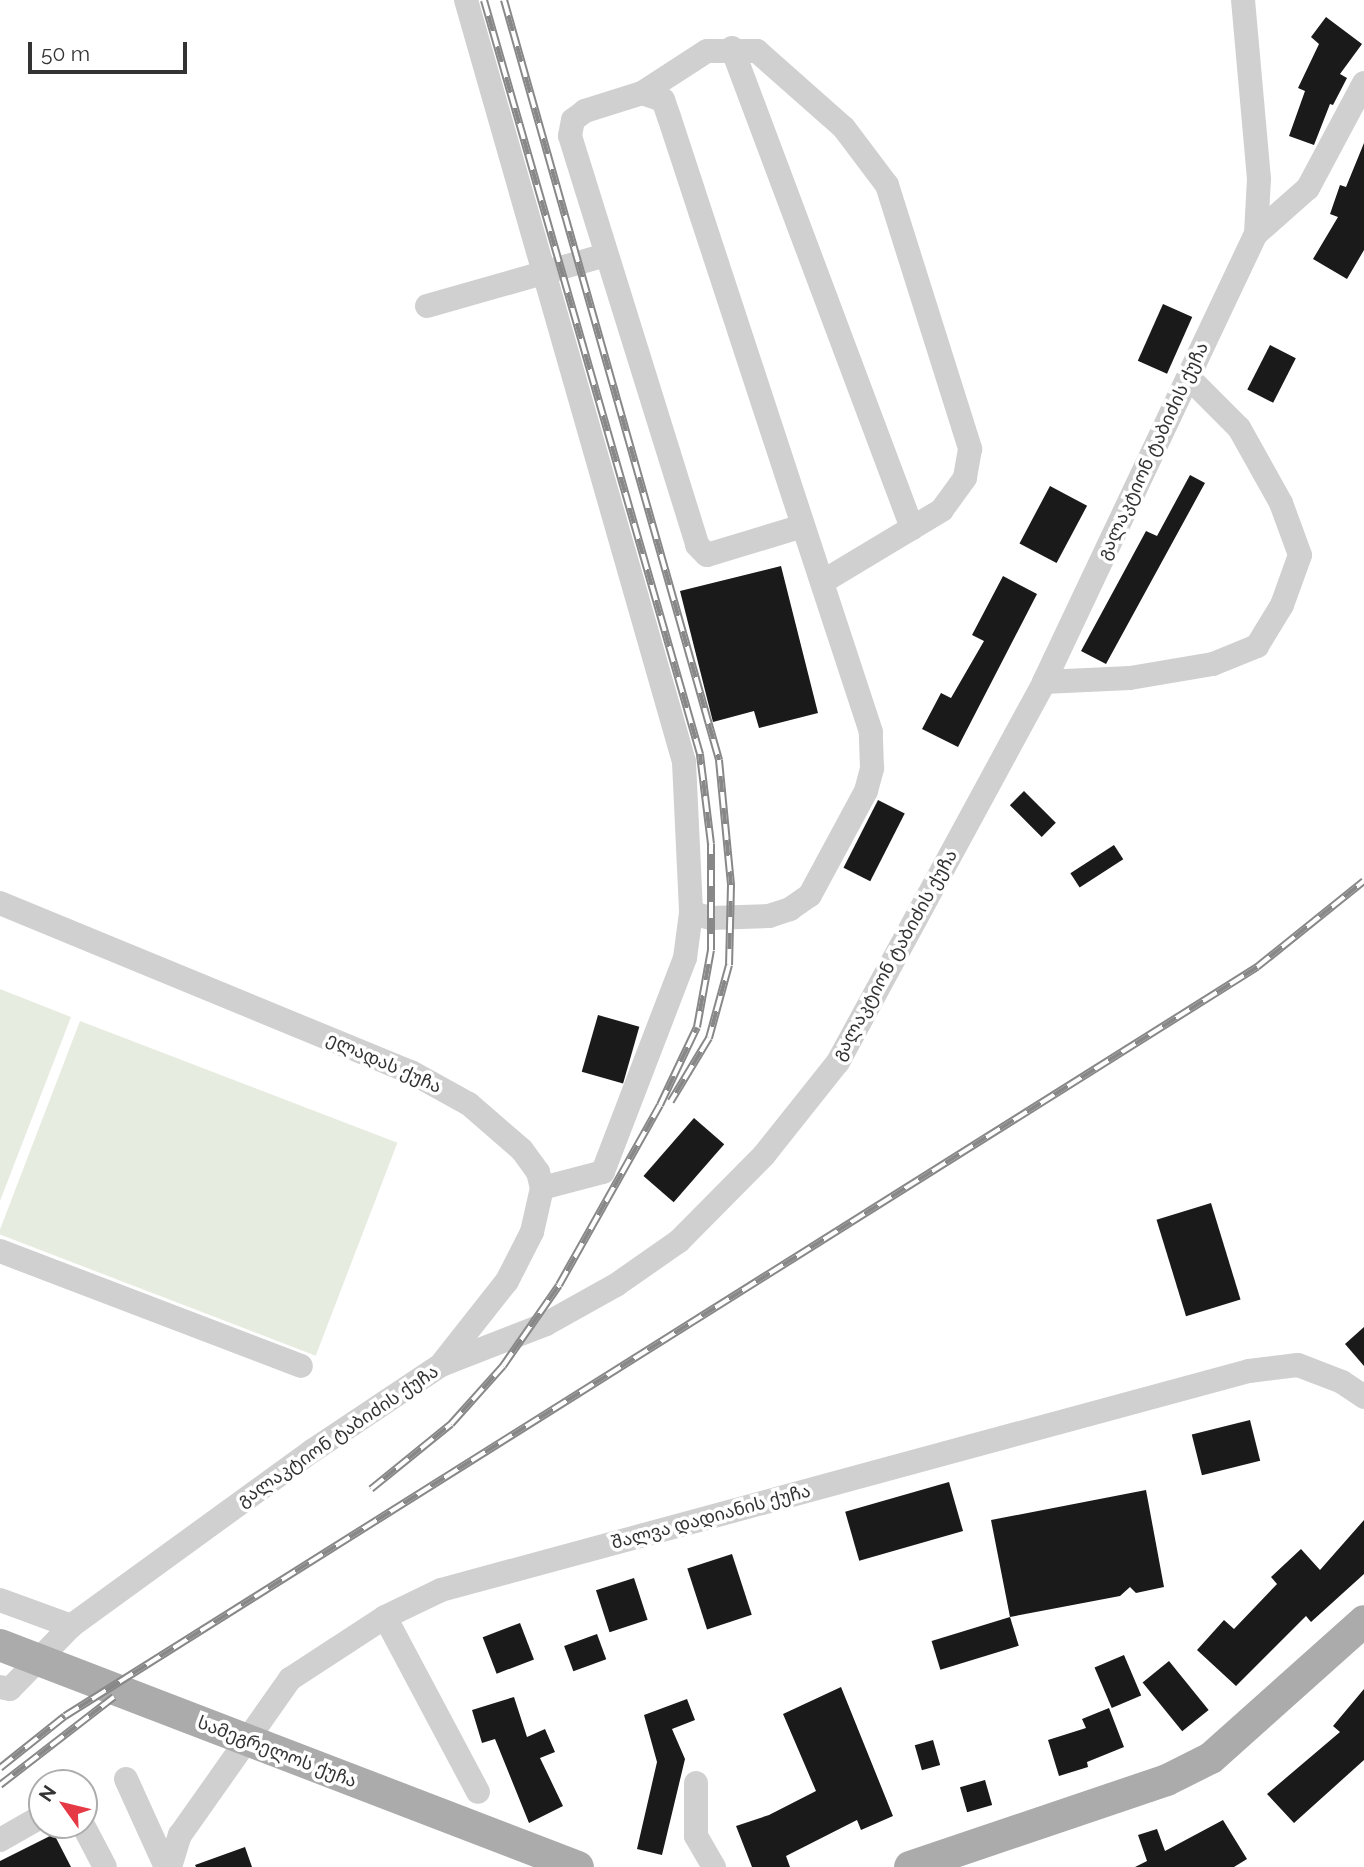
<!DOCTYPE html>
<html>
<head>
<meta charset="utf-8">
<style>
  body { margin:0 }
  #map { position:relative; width:1364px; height:1867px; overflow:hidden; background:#fff; font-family:Raleway,"Noto Sans Georgian",sans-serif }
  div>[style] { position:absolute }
  .green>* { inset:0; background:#e6ecdf; transform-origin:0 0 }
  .building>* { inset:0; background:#1a1a1a; transform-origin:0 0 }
  .minor>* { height:24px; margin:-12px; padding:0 12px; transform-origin:12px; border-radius:12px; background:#d0d0d0 }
  .major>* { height:32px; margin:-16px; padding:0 16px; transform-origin:16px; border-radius:16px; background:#ababab }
  .rail>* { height:8px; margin-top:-4px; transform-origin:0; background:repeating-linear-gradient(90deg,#fff 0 16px,#888 0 32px); box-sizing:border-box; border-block:2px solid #888 }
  span { translate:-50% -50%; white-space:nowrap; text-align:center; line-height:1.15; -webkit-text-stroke:7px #fff; paint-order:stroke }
  .street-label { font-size:18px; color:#333 }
  .north { position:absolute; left:28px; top:1769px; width:70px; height:70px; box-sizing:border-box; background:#fff; border:2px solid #adadad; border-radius:50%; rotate:304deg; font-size:19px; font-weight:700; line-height:28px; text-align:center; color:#333 }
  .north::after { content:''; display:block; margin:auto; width:24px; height:32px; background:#e63946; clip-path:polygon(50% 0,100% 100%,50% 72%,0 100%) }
  .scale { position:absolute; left:28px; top:42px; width:159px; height:32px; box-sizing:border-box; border:4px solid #333; border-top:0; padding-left:9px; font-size:21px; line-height:24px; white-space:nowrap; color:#333; -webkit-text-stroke:5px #fff; paint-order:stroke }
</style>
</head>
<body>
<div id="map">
  <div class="green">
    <div style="clip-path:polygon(0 989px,71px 1017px,0 1201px)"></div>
    <div style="left:80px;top:1021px;width:340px;height:228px;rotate:21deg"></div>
  </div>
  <div class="building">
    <div style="clip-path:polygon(1326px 17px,1362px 44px,1340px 74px,1347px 78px,1333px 105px,1330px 104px,1314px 145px,1289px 136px,1305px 91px,1298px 88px,1319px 44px,1311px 37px)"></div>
    <div style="clip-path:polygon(1364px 143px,1364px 250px,1347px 279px,1313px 259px,1338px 217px,1330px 214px,1340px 185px,1346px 187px)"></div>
    <div style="left:1163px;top:304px;width:32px;height:62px;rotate:24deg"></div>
    <div style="left:1270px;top:345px;width:29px;height:50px;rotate:27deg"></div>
    <div style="clip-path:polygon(1190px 475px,1205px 483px,1106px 664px,1081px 651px,1146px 531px,1157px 536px)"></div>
    <div style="left:1050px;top:486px;width:42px;height:65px;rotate:28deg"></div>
    <div style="clip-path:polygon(781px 566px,818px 713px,759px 728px,754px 711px,713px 722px,680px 591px)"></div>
    <div style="clip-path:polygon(1003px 576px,1037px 594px,958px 747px,922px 729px,941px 693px,951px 698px,984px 641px,972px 635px)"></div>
    <div style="left:1024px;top:791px;width:45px;height:20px;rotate:45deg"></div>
    <div style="left:878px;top:800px;width:30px;height:76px;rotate:27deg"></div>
    <div style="left:1114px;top:845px;width:17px;height:52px;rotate:57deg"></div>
    <div style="left:598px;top:1015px;width:43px;height:59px;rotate:16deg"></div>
    <div style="left:694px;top:1118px;width:40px;height:77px;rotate:41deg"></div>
    <div style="left:1211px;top:1203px;width:101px;height:57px;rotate:73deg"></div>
    <div style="clip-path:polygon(1364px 1327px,1364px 1366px,1345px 1344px)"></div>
    <div style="left:1250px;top:1420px;width:42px;height:60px;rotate:76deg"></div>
    <div style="left:949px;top:1482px;width:51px;height:108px;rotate:74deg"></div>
    <div style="clip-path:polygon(1146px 1490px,1164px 1587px,1136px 1593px,1130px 1587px,1120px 1596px,1010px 1617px,991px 1520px)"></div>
    <div style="clip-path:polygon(1364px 1520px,1364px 1574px,1311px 1622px,1306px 1616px,1236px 1686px,1197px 1650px,1224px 1620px,1234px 1629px,1277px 1584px,1271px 1577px,1301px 1549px,1320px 1570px)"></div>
    <div style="left:732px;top:1554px;width:64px;height:47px;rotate:72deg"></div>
    <div style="left:634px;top:1578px;width:44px;height:40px;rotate:72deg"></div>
    <div style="left:1010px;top:1617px;width:30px;height:82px;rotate:73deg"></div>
    <div style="left:520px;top:1623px;width:39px;height:40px;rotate:69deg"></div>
    <div style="left:597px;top:1634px;width:27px;height:35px;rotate:70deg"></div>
    <div style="left:1124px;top:1655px;width:44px;height:32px;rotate:67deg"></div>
    <div style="left:1169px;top:1661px;width:63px;height:34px;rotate:51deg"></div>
    <div style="clip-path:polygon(841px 1687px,893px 1816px,861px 1830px,857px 1820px,786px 1856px,790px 1867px,752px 1867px,736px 1826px,769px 1815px,816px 1791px,783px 1714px)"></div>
    <div style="clip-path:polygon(1364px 1689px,1364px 1760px,1294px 1823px,1267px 1794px,1340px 1732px,1333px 1726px)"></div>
    <div style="clip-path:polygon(514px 1697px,527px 1737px,545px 1729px,555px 1752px,540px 1758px,563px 1806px,529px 1823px,495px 1739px,482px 1743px,472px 1710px)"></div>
    <div style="clip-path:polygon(687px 1699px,695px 1720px,672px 1729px,685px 1759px,662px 1855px,637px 1849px,657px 1762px,644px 1715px)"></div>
    <div style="clip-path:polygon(1109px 1708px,1124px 1747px,1087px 1762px,1088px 1767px,1059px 1776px,1048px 1740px,1086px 1728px,1082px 1719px)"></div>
    <div style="left:933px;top:1740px;width:26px;height:19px;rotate:74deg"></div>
    <div style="left:985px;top:1780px;width:26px;height:26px;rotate:74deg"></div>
    <div style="clip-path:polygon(1223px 1820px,1247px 1859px,1234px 1867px,1135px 1867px,1147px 1861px,1138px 1835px,1157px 1829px,1165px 1851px)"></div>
    <div style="clip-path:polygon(54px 1834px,71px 1867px,0 1867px,0 1861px)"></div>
    <div style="clip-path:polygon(245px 1847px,252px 1867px,196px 1867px,195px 1865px)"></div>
  </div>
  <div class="minor">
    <div style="left:466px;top:0;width:793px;rotate:74.03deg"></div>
    <div style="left:684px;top:762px;width:151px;rotate:87.3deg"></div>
    <div style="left:691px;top:913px;width:45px;rotate:97.6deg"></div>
    <div style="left:685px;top:958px;width:229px;rotate:111deg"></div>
    <div style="left:603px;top:1172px;width:63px;rotate:165.3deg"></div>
    <div style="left:732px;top:48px;width:513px;rotate:69.44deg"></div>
    <div style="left:642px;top:93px;width:77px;rotate:-32.9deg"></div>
    <div style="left:707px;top:51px;width:50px"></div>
    <div style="left:757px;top:51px;width:116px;rotate:41.5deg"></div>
    <div style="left:844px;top:128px;width:71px;rotate:53deg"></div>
    <div style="left:887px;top:185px;width:277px;rotate:72.5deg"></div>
    <div style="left:970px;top:449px;width:29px;rotate:100deg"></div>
    <div style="left:965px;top:478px;width:39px;rotate:126deg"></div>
    <div style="left:942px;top:510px;width:140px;rotate:149deg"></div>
    <div style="left:1256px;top:234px;width:69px;rotate:-41.5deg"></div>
    <div style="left:1308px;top:188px;width:119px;rotate:-61.9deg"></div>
    <div style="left:427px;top:306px;width:186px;rotate:-15.9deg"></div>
    <div style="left:1044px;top:682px;width:86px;rotate:-2.7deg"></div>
    <div style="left:1130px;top:678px;width:84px;rotate:-9.6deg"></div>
    <div style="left:1213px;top:664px;width:48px;rotate:-22.2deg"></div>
    <div style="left:1257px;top:646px;width:48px;rotate:-58.6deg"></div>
    <div style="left:1282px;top:605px;width:53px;rotate:-70.2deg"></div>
    <div style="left:1300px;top:555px;width:55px;rotate:-110.1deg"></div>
    <div style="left:1281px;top:503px;width:86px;rotate:-119.2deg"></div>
    <div style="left:1239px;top:428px;width:72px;rotate:-135deg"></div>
    <div style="left:0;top:903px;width:444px;rotate:22.4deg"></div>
    <div style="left:411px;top:1072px;width:66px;rotate:28.9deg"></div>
    <div style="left:469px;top:1104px;width:70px;rotate:41deg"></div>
    <div style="left:522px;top:1150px;width:27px;rotate:54deg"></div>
    <div style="left:538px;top:1172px;width:16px;rotate:76deg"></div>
    <div style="left:542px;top:1188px;width:45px;rotate:102.8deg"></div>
    <div style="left:532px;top:1232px;width:55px;rotate:117deg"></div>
    <div style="left:507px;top:1281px;width:103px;rotate:128.3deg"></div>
    <div style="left:691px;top:913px;width:21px;rotate:14deg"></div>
    <div style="left:711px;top:918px;width:58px;rotate:-2deg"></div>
    <div style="left:769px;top:916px;width:22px;rotate:-18deg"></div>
    <div style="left:790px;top:909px;width:24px;rotate:-35deg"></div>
    <div style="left:810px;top:895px;width:118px;rotate:-61.7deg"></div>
    <div style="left:866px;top:791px;width:24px;rotate:-75deg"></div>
    <div style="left:872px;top:768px;width:36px;rotate:-92deg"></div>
    <div style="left:871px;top:732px;width:647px;rotate:-108.18deg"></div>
    <div style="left:669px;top:117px;width:18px;rotate:-109deg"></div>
    <div style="left:663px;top:100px;width:22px;rotate:-162deg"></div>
    <div style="left:642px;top:93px;width:60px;rotate:162.5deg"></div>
    <div style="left:585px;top:111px;width:15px;rotate:143deg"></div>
    <div style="left:573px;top:120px;width:16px;rotate:101deg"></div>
    <div style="left:570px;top:136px;width:428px;rotate:72.7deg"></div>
    <div style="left:697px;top:545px;width:14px;rotate:45deg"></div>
    <div style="left:707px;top:555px;width:100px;rotate:-16.8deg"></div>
    <div style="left:0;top:1251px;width:322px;rotate:20.9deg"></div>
    <div style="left:0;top:1600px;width:76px;rotate:20.1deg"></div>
    <div style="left:385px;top:1617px;width:198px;rotate:62deg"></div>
    <div style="left:0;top:1687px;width:10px;rotate:11deg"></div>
    <div style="left:10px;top:1689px;width:88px;rotate:-45.9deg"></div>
    <div style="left:71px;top:1626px;width:298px;rotate:-36deg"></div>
    <div style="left:312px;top:1451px;width:155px;rotate:-33.7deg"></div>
    <div style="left:441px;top:1365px;width:113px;rotate:-21.3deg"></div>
    <div style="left:546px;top:1324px;width:80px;rotate:-29.1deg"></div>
    <div style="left:616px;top:1285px;width:77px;rotate:-34.9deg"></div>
    <div style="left:679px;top:1241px;width:121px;rotate:-45.3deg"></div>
    <div style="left:764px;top:1155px;width:119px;rotate:-51.5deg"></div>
    <div style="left:838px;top:1062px;width:432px;rotate:-61.5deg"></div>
    <div style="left:1044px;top:682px;width:496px;rotate:-64.7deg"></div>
    <div style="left:1256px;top:234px;width:55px;rotate:-86.9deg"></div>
    <div style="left:1259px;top:179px;width:180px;rotate:-95.1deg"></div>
    <div style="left:126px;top:1779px;width:97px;rotate:65.6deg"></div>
    <div style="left:696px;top:1783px;width:53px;rotate:90deg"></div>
    <div style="left:696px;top:1836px;width:36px;rotate:60deg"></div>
    <div style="left:83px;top:1825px;width:47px;rotate:62.4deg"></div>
    <div style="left:0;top:1840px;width:48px;rotate:-29.7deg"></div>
    <div style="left:170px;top:1867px;width:34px;rotate:-73deg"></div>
    <div style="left:180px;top:1835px;width:191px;rotate:-54.8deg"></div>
    <div style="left:290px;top:1679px;width:113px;rotate:-33.1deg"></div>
    <div style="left:385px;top:1617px;width:62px;rotate:-25.7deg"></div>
    <div style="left:441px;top:1590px;width:837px;rotate:-15.17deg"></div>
    <div style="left:1249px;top:1371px;width:49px;rotate:-7deg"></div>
    <div style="left:1298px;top:1365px;width:47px;rotate:21.1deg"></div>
    <div style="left:1342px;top:1382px;width:27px;rotate:34deg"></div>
  </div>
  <div class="major">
    <div style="left:0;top:1645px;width:619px;rotate:21.01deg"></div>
    <div style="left:910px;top:1867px;width:271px;rotate:-18.7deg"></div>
    <div style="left:1167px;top:1780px;width:49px;rotate:-26.6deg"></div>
    <div style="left:1211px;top:1758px;width:205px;rotate:-41.8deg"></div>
  </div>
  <div class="rail">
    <div style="left:504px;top:0;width:790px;rotate:74.2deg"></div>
    <div style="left:719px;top:760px;width:126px;rotate:84.5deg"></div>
    <div style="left:731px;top:885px;width:80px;rotate:91.4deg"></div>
    <div style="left:729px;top:965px;width:76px;rotate:105.3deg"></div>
    <div style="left:709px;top:1038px;width:74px;rotate:121.1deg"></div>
    <div style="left:371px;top:1489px;width:103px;rotate:-39.1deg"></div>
    <div style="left:451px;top:1424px;width:78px;rotate:-48.1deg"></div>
    <div style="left:503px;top:1366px;width:98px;rotate:-55.3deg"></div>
    <div style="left:559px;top:1285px;width:206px;rotate:-60.7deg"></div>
    <div style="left:660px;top:1105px;width:86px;rotate:-64.6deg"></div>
    <div style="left:697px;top:1027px;width:78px;rotate:-79.7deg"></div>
    <div style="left:711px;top:950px;width:106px;rotate:-90deg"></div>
    <div style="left:711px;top:844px;width:91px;rotate:-97deg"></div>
    <div style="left:700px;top:754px;width:784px;rotate:-105.99deg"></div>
    <div style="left:0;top:1768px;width:83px;rotate:-38.7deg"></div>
    <div style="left:65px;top:1716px;width:1408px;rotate:-32.14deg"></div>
    <div style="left:1257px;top:967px;width:137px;rotate:-38.8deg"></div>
    <div style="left:0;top:1785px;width:144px;rotate:-37.7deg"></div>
  </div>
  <div class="street-label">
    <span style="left:1153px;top:451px;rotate:-65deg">გალაკტიონ ტაბიძის ქუჩა</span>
    <span style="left:895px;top:955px;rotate:-61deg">გალაკტიონ ტაბიძის ქუჩა</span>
    <span style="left:384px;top:1063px;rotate:24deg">ელადას ქუჩა</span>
    <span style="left:338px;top:1436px;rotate:-34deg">გალაკტიონ ტაბიძის ქუჩა</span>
    <span style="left:711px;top:1517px;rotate:-15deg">შალვა დადიანის ქუჩა</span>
    <span style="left:277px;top:1752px;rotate:21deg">სამეგრელოს ქუჩა</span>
  </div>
  <div class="north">N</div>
  <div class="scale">50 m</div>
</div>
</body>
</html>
